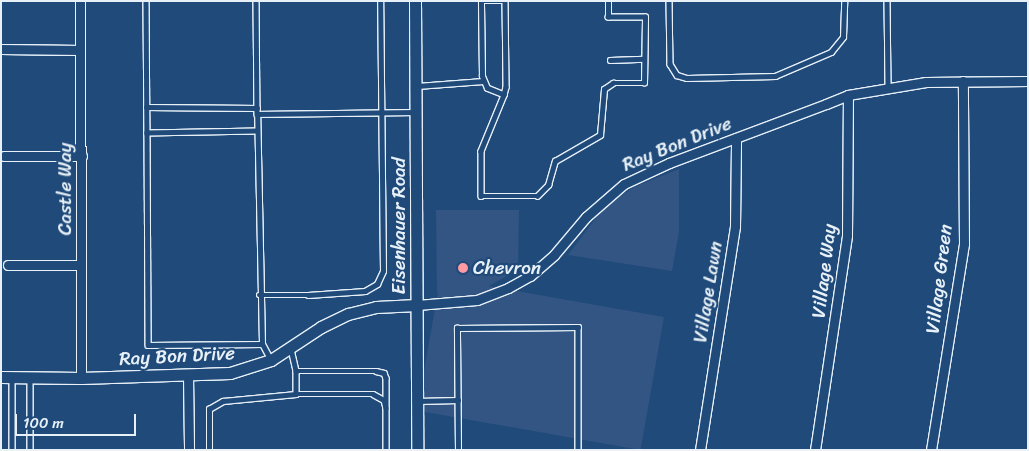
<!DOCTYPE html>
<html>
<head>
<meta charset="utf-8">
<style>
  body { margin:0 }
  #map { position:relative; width:1029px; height:451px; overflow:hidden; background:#1f4a7a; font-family:Sriracha,sans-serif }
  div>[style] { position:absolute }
  .built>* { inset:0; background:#335583; transform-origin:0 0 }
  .roads { filter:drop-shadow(1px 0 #e8f1f8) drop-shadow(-1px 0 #e8f1f8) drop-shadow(0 1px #e8f1f8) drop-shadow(0 -1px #e8f1f8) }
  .lane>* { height:4.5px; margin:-2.25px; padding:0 2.25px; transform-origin:2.25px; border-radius:2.25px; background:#1f4a7a }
  .street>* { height:9px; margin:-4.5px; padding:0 4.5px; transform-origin:4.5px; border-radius:4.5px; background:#1f4a7a }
  .secondary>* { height:11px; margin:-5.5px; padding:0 5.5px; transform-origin:5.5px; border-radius:5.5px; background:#1f4a7a }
  .dots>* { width:14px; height:14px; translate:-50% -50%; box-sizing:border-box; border:2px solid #1f4a7a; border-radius:50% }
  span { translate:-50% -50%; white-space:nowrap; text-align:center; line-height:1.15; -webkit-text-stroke:4.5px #1f4a7a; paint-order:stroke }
  .street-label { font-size:19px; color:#e8f1f8 }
  .poi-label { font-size:19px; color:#e8f1f8 }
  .left { translate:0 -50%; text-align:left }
  .frame { position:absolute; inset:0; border:2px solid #e8f1f8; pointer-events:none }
  .scale { position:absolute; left:15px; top:414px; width:121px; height:22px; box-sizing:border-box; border:2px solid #e8f1f8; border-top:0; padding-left:6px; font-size:15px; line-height:18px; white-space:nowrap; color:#e8f1f8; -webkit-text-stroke:4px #1f4a7a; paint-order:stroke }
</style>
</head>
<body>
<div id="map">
  <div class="built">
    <div style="clip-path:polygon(679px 169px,679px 232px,672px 271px,568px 255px,604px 207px,634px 187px)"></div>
    <div style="clip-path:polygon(436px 210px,519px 210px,518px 270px,485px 288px,457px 292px,437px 292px)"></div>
    <div style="left:664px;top:317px;width:135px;height:227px;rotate:100deg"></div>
  </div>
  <div class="roads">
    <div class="lane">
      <div style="left:146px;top:1px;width:132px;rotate:89.6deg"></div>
      <div style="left:256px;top:1px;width:113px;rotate:89.5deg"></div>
      <div style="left:669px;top:1px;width:63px;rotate:89.1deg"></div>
      <div style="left:670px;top:64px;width:13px;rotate:58deg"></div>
      <div style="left:677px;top:75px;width:10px;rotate:17deg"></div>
      <div style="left:687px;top:78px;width:88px;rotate:-1.3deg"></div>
      <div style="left:775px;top:76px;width:61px;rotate:-23.2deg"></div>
      <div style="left:831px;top:52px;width:19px;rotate:-51deg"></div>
      <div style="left:843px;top:37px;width:36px;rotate:-88deg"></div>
      <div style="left:887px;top:1px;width:87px;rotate:89.3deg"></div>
      <div style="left:610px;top:60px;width:34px;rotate:-2deg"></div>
      <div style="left:417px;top:86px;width:66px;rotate:-4.3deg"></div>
      <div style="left:504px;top:95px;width:18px;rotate:-158deg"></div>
      <div style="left:487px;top:88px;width:13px;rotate:-113deg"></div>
      <div style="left:482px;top:76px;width:75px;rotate:-90.8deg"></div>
      <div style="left:481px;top:1px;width:24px"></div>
      <div style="left:505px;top:1px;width:86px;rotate:89.3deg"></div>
      <div style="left:506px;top:87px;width:8px;rotate:104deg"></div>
      <div style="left:504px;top:95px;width:61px;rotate:112.3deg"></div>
      <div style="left:481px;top:151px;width:45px;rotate:90deg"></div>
      <div style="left:481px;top:196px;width:56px"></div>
      <div style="left:537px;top:196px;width:16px;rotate:-45deg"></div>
      <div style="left:548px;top:185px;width:25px;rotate:-74deg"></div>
      <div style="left:555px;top:161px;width:52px;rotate:-30deg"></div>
      <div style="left:600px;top:135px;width:46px;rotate:-85deg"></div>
      <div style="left:604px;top:89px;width:11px;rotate:-34deg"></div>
      <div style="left:613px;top:83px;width:31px"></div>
      <div style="left:644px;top:83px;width:66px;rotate:-89.1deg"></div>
      <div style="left:645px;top:17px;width:37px;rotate:180deg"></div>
      <div style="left:608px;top:17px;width:16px;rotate:-90deg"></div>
      <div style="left:146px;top:107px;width:111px;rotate:0.5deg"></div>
      <div style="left:257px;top:131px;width:110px;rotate:179deg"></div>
      <div style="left:147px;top:133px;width:212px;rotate:89.7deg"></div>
      <div style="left:148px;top:345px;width:114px;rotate:-0.5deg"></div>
      <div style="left:259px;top:295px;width:49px"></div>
      <div style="left:308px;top:295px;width:57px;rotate:-4deg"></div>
      <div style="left:365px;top:291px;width:14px;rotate:-30deg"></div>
      <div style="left:377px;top:284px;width:14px;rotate:-65deg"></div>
      <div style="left:383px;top:271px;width:270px;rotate:-90.6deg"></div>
      <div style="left:291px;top:349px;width:23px;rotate:77deg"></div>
      <div style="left:296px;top:371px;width:80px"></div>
      <div style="left:376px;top:371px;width:8px;rotate:14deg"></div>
      <div style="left:384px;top:373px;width:5px;rotate:68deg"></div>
      <div style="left:386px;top:378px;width:72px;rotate:90deg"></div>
      <div style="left:270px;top:359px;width:17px;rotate:-118deg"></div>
      <div style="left:262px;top:344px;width:230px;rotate:-91.2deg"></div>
      <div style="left:257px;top:114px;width:157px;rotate:-0.7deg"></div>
      <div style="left:296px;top:371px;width:23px;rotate:90deg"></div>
      <div style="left:12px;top:379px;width:71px;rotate:90deg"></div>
      <div style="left:30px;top:379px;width:71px;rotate:90deg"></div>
      <div style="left:417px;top:401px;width:41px;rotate:-1.4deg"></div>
      <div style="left:209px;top:450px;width:41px;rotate:-90deg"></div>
      <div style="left:209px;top:409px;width:16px;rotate:-30deg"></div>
      <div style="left:223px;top:401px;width:73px;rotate:-5.5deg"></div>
      <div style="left:296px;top:394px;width:77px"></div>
      <div style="left:373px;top:394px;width:13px;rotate:29deg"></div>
      <div style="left:384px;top:400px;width:8px;rotate:76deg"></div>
      <div style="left:458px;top:450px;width:122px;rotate:-90.5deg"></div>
      <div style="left:457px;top:328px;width:121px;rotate:-0.5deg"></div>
      <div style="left:578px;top:327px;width:123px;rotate:90deg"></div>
    </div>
    <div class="street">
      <div style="left:80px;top:1px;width:377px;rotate:89.8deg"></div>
      <div style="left:1px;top:49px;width:79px;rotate:0.7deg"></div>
      <div style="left:4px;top:156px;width:78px"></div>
      <div style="left:8px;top:265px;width:73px"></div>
      <div style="left:417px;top:305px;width:60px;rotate:-4.8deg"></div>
      <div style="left:477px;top:300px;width:33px;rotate:-21deg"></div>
      <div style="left:508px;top:288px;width:25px;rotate:-29deg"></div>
      <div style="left:530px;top:276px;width:32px;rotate:-41deg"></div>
      <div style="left:554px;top:255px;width:50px;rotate:-49.9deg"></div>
      <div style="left:586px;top:217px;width:50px;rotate:-41deg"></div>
      <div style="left:624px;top:184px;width:50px;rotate:-25deg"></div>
      <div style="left:669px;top:163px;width:168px;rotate:-20.6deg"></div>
      <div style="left:826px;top:104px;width:24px;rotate:-22deg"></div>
      <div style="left:848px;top:95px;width:79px;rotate:-9.5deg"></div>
      <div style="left:926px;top:82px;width:102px;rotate:-0.6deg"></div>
      <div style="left:188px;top:375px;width:75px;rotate:89.2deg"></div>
      <div style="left:700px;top:450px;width:227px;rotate:-81.1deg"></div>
      <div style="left:735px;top:226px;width:88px;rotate:-89.3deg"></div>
      <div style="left:815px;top:450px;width:217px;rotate:-81.5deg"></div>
      <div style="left:847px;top:235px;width:140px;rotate:-89.6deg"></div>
      <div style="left:931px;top:450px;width:209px;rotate:-80.9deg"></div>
      <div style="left:964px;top:244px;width:163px;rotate:-90.4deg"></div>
    </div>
    <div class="secondary">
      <div style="left:415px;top:1px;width:449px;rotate:89.7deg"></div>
      <div style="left:1px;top:377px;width:80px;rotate:0.7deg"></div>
      <div style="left:81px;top:378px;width:149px;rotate:-1.9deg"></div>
      <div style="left:230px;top:373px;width:43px;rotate:-17.6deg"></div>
      <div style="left:271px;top:360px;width:60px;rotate:-33.4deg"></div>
      <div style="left:321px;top:327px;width:30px;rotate:-26deg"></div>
      <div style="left:348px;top:314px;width:29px;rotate:-14deg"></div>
      <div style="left:376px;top:307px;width:41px;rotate:-2.8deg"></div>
    </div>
  </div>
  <div class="dots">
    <div style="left:463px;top:268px;background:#ff9aa2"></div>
  </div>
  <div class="street-label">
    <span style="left:677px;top:144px;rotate:-22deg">Ray Bon Drive</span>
    <span style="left:65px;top:189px;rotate:-90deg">Castle Way</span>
    <span style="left:399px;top:226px;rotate:-90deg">Eisenhauer Road</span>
    <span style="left:824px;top:271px;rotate:-83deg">Village Way</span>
    <span style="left:939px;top:279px;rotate:-83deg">Village Green</span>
    <span style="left:708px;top:292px;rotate:-81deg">Village Lawn</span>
    <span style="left:177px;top:356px;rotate:-3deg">Ray Bon Drive</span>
  </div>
  <div class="poi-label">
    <span class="left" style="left:473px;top:268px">Chevron</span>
  </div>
  <div class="frame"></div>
  <div class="scale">100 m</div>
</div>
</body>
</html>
